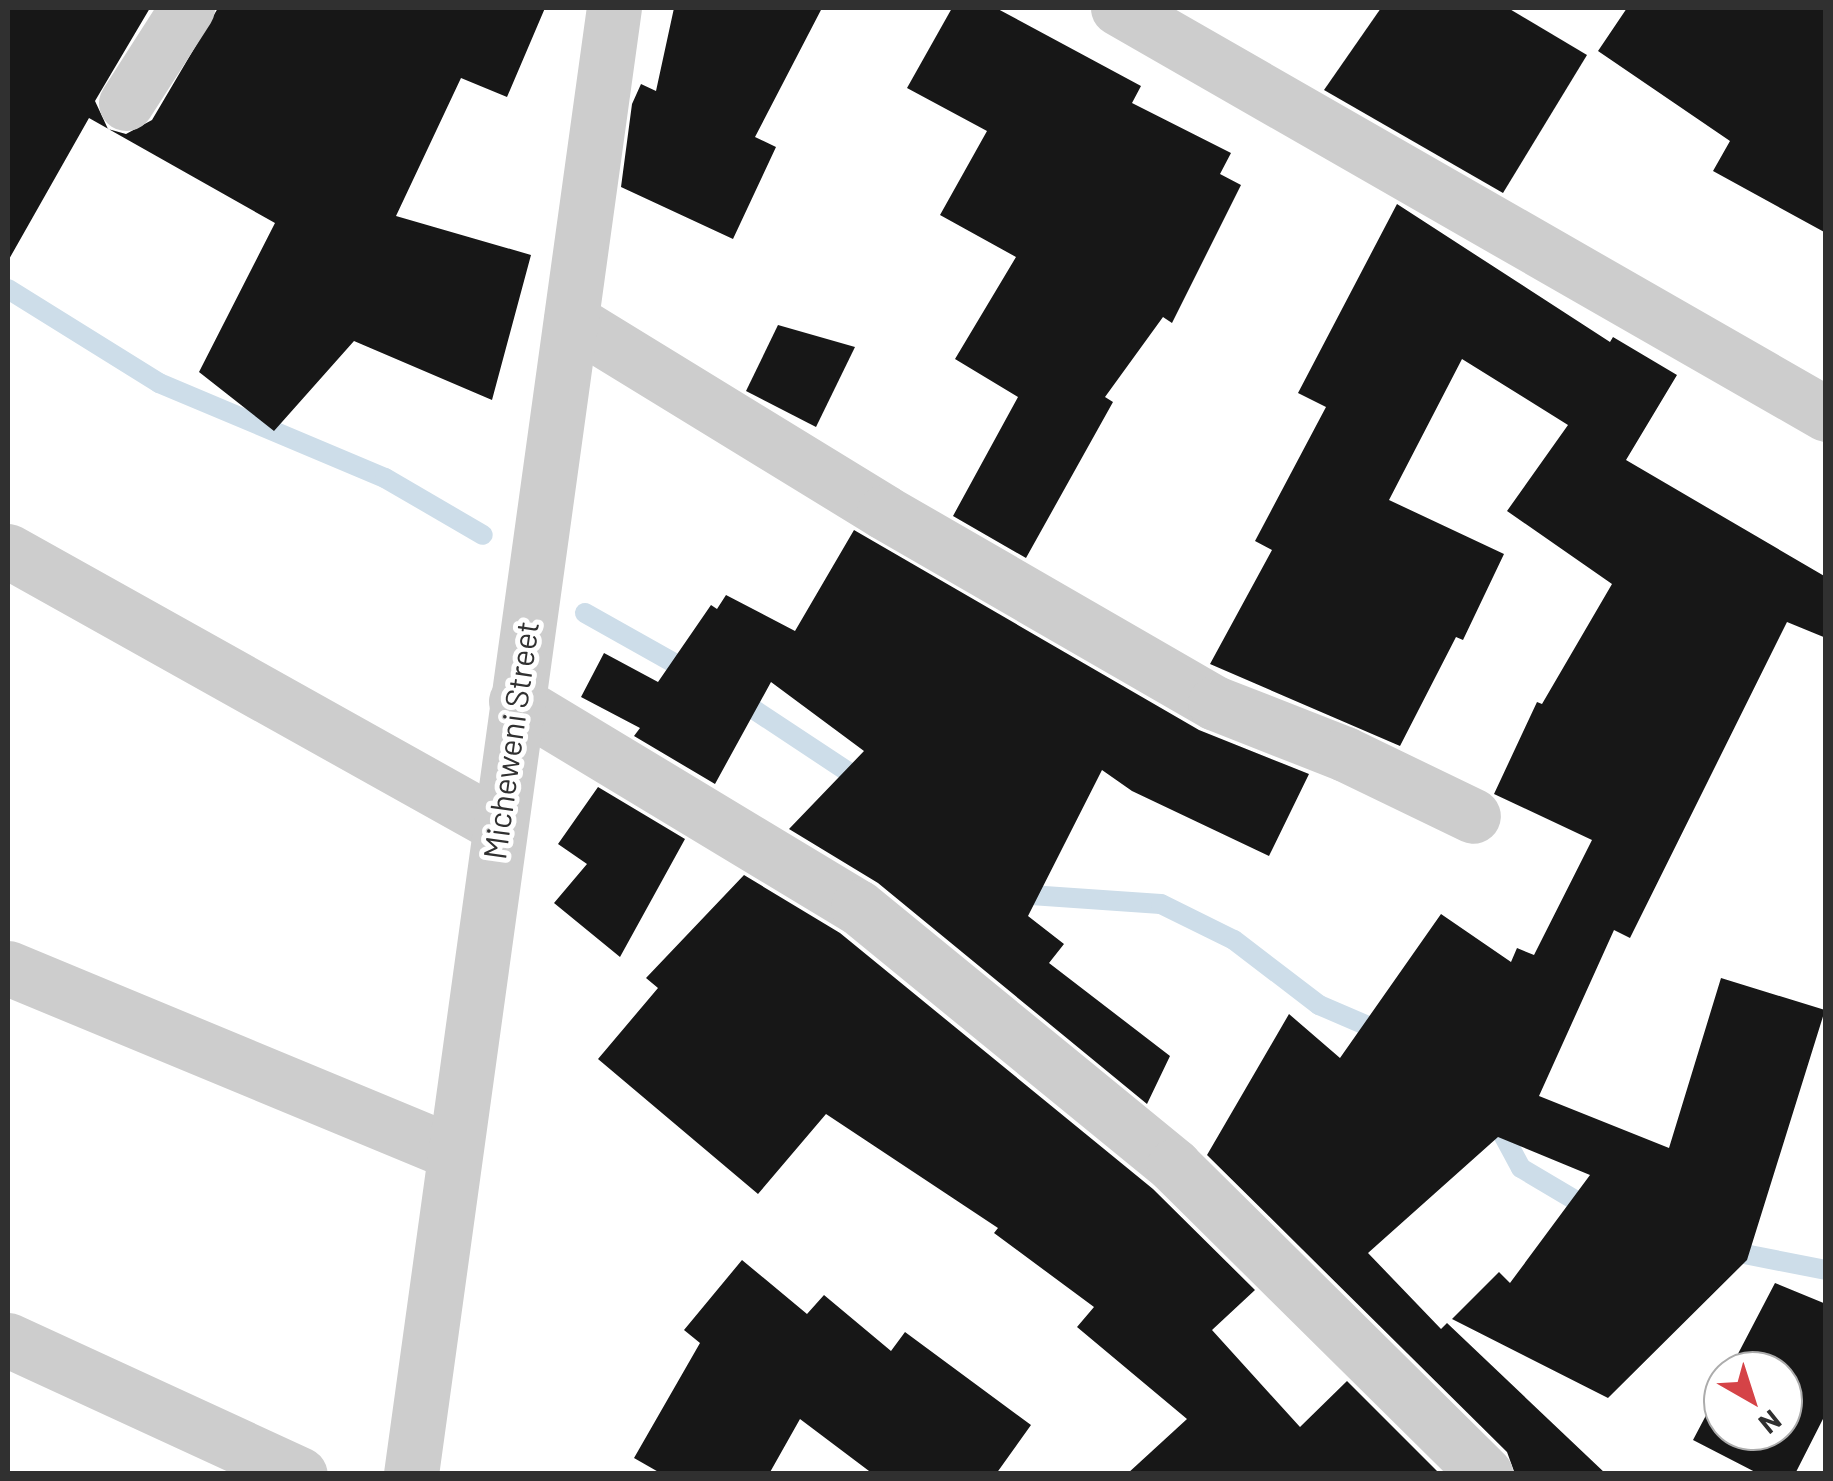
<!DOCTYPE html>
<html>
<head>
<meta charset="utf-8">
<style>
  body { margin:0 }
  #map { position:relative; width:1833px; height:1481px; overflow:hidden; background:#fff; font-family:Barlow,sans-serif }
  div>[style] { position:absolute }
  .stream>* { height:20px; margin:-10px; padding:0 10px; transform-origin:10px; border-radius:10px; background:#cddde9 }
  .building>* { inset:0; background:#171717 }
  .street>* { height:55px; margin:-27.5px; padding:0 27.5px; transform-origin:27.5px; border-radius:27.5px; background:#cdcdcd }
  span { translate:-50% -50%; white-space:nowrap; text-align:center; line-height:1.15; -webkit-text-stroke:10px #fff; paint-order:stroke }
  .street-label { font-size:32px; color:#303030 }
  .frame { position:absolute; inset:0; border:10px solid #303030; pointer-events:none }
  .north { position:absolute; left:1703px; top:1351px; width:100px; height:100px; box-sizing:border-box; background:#fff; border:2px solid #acacac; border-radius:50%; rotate:141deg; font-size:28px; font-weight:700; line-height:40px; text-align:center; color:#303030 }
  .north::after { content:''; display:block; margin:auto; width:35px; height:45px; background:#d54347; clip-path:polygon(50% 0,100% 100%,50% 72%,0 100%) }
</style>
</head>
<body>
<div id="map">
  <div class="stream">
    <div style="left:8px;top:289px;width:178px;rotate:31.9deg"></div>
    <div style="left:159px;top:383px;width:245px;rotate:22.8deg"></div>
    <div style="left:385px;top:478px;width:113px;rotate:30.2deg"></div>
    <div style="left:585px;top:613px;width:123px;rotate:29.3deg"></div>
    <div style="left:735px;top:697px;width:156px;rotate:33.5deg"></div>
    <div style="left:1015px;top:894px;width:146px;rotate:3.9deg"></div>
    <div style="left:1161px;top:904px;width:81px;rotate:26.3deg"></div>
    <div style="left:1234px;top:940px;width:107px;rotate:37.4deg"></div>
    <div style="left:1319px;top:1005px;width:76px;rotate:23.2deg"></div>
    <div style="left:1493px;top:1116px;width:59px;rotate:61.7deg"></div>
    <div style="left:1521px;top:1168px;width:86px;rotate:30.7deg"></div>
    <div style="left:1724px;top:1250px;width:104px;rotate:11.1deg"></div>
  </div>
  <div class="building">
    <div style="clip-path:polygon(8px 8px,150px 8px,95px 101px,108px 129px,126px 134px,152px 120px,218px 8px,545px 8px,507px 97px,461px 78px,396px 216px,531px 255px,492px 400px,354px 341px,274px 431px,199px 372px,275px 223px,89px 118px,8px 261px)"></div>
    <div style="clip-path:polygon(674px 8px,822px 8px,755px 137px,776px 147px,733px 239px,621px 187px,632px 104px,641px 84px,656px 91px)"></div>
    <div style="clip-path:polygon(952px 8px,996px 8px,1141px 86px,1132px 103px,1231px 153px,1220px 174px,1241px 185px,1172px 323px,1163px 317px,1105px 397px,1113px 402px,1026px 558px,953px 516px,1018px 397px,955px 359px,1016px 257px,940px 215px,987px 131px,907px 88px)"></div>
    <div style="clip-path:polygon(1381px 8px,1508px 8px,1587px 55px,1503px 193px,1324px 90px)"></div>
    <div style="clip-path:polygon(1627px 8px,1826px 8px,1826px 233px,1713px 171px,1730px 141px,1598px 51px)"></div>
    <div style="clip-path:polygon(1397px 204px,1610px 342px,1613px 337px,1677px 375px,1626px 460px,1826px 577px,1826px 638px,1787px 622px,1630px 938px,1614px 930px,1539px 1096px,1669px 1148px,1721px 978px,1825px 1010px,1747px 1260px,1608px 1398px,1452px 1319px,1499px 1272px,1510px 1283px,1590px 1175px,1498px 1137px,1368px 1253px,1441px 1329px,1447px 1323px,1606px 1474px,1515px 1474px,1507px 1452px,1207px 1155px,1289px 1014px,1340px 1058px,1441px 914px,1511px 962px,1517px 948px,1534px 955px,1592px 840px,1494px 794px,1537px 702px,1542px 704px,1612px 584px,1507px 511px,1568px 425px,1462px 359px,1389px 500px,1504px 554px,1463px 640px,1456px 637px,1400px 746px,1210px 664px,1272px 550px,1255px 541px,1326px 407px,1298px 393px)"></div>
    <div style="clip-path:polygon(778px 325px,855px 347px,816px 427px,746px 391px)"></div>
    <div style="clip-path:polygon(854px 530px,1199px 730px,1309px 774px,1269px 856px,1132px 791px,1102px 770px,1028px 916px,1064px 944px,1049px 963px,1170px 1056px,1147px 1104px,878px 883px,789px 829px,864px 751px,771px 682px,715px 784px,634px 736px,640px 728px,581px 697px,604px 653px,658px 682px,711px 605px,717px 609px,726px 595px,795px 631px)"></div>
    <div style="clip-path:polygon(598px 787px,685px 839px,620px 957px,554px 903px,587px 864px,558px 844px)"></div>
    <div style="clip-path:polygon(744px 875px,840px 933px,1153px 1189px,1255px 1290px,1212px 1330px,1300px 1427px,1347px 1381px,1440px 1474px,1127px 1474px,1187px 1419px,1077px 1327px,1094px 1307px,994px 1233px,998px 1228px,826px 1114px,758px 1194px,598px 1059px,658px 988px,646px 978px)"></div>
    <div style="clip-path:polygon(742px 1260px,807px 1314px,824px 1295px,891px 1351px,905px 1332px,1031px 1425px,996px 1474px,873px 1474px,800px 1419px,769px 1474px,662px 1474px,634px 1458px,700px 1343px,684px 1330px)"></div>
    <div style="clip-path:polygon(1775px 1283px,1826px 1304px,1826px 1413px,1795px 1474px,1759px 1474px,1693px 1440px,1723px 1383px,1723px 1431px,1783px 1431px,1783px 1371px,1729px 1371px)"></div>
  </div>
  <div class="street">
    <div style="left:1118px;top:8px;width:816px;rotate:29.83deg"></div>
    <div style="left:126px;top:103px;width:113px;rotate:-57.3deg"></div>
    <div style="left:571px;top:320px;width:367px;rotate:31.5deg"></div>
    <div style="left:884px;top:512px;width:382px;rotate:30deg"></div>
    <div style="left:1215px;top:703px;width:140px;rotate:21.4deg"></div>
    <div style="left:1345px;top:754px;width:142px;rotate:25.8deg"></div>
    <div style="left:8px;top:551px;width:561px;rotate:29.21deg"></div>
    <div style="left:516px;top:701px;width:399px;rotate:31.1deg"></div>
    <div style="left:858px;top:907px;width:409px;rotate:39.3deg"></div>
    <div style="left:1174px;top:1166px;width:438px;rotate:44.7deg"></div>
    <div style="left:8px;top:968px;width:481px;rotate:22.5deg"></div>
    <div style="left:8px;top:1340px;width:321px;rotate:24.7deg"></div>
    <div style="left:411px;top:1474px;width:1480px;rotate:-82.12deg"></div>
  </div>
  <div class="street-label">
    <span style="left:510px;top:740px;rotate:-82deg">Micheweni Street</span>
  </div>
  <div class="frame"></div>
  <div class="north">N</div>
</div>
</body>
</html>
